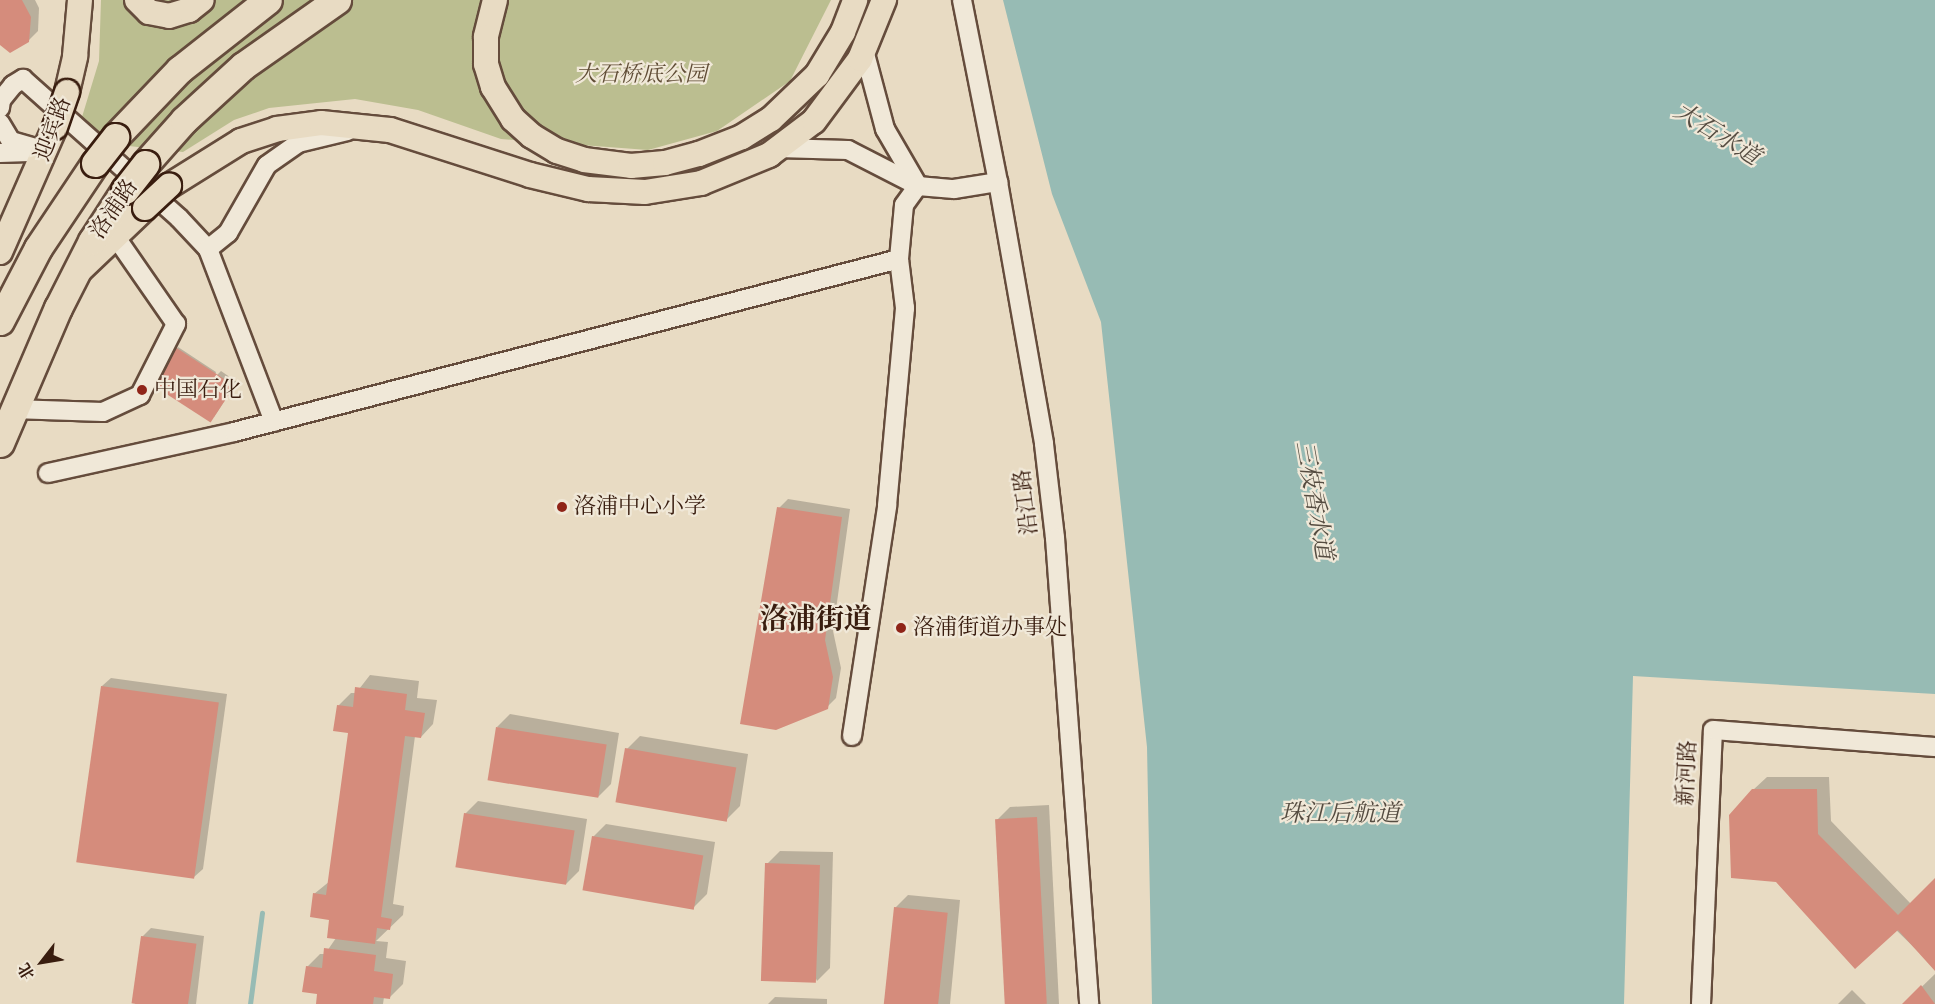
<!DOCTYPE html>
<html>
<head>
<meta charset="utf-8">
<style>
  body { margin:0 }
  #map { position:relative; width:1935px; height:1004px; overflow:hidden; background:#e8dbc3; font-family:"IM FELL Double Pica","Noto Serif SC",serif }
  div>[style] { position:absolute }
  .green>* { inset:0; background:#bbbe90 }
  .water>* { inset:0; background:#97bbb4 }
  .shadow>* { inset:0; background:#0003 }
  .stream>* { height:5px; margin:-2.5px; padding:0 2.5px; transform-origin:2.5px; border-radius:2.5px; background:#97bbb4 }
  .building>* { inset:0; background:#d58c7c; transform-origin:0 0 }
  .roads { filter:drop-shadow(2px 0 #654c3c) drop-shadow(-2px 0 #654c3c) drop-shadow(0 2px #654c3c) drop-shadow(0 -2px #654c3c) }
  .minor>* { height:18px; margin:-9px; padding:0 9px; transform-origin:9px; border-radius:9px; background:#f0e8d8 }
  .major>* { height:24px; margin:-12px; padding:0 12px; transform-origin:12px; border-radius:12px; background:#e8dbc3 }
  .highway>* { height:27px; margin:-13.5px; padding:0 13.5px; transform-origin:13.5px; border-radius:13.5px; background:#e8dbc3 }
  .bridges { filter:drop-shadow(2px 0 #391d0f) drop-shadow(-2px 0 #391d0f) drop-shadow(0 2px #391d0f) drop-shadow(0 -2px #391d0f) }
  .major-bridge>* { height:24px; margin:-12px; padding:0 12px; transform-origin:12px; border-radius:12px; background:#e8dbc3 }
  .highway-bridge>* { height:27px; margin:-13.5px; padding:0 13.5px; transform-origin:13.5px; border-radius:13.5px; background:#e8dbc3 }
  .dots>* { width:16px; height:16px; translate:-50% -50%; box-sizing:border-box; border:3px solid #f0e8d8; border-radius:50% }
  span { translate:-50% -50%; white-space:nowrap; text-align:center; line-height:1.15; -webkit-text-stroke:4.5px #f0e8d8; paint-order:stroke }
  .park-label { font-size:22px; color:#604d36; font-style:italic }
  .street-label { font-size:22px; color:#391d0f }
  .poi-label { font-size:22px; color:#391d0f }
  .left { translate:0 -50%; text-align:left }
  .water-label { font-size:24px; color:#554c41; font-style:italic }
  .district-label { font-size:28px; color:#391d0f; font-weight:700 }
  .north { position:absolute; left:12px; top:932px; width:60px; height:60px; -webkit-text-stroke:4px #f0e8d8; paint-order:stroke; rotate:239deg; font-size:16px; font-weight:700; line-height:24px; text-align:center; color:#391d0f }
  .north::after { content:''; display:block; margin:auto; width:21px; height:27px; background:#391d0f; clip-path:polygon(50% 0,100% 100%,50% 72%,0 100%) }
</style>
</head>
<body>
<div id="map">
  <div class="green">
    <div style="clip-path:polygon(101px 0,831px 0,790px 81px,717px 131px,648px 150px,501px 139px,418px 110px,355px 99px,269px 108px,234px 120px,183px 152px,75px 140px,99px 61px)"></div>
  </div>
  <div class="water">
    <div style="clip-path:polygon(1003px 0,1935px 0,1935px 694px,1633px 676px,1624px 1004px,1152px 1004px,1147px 747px,1101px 322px,1052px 194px)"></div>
  </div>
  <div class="shadow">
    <div style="clip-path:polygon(0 0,35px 0,39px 8px,38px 31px,28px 41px,0 43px)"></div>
    <div style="clip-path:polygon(178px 347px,216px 372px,214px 378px,221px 371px,237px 382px,214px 417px,153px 383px)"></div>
    <div style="clip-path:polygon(788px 499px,850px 509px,833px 631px,841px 668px,836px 698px,827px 707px,779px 508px)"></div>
    <div style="clip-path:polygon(370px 675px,419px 681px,417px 698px,437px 700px,433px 724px,421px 737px,415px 736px,393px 904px,404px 906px,403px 915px,376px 941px,388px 942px,386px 958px,406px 961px,403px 984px,390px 997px,384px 997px,383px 1004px,317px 1004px,319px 993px,307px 967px,320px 954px,325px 954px,336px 938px,331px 919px,314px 894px,330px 881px,350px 732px,338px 706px,351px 693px,356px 693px)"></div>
    <div style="clip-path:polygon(111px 678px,227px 694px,203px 869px,194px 877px,102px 686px)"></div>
    <div style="clip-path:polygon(510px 714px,619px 733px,611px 784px,598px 797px,497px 727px)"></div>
    <div style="clip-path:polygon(640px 736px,748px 754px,740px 806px,727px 819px,627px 749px)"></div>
    <div style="clip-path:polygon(1767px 777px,1829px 777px,1831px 821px,1911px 904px,1935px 880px,1935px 968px,1753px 790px)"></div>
    <div style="clip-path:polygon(478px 801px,587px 819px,579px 871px,566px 884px,465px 814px)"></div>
    <div style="clip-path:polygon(1049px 805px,1059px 1004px,1006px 1004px,997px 820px,1010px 807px)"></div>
    <div style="clip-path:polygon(606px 824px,715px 842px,707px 894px,694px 907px,593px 837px)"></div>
    <div style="clip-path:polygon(780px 851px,833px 852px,830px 968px,817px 981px,767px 864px)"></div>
    <div style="clip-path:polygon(908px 895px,960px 900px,950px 1004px,885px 1004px,895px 908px)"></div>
    <div style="clip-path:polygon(151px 928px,204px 936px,196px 1004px,135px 1004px,142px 937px)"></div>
    <div style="clip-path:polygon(1935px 974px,1935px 1004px,1904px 1004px)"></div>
    <div style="clip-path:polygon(1852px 990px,1866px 1004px,1838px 1004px)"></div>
    <div style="clip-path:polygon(775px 997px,827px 999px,827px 1004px,768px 1004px)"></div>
  </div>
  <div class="stream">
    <div style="left:250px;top:1004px;width:92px;rotate:-82.5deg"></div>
  </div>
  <div class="building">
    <div style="clip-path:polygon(0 0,22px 0,31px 17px,29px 42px,10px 53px,0 45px)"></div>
    <div style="left:175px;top:347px;width:71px;height:44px;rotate:33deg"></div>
    <div style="clip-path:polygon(777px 507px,842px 517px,825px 640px,833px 677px,828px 709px,776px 730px,740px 724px)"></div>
    <div style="left:101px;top:686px;width:119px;height:178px;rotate:8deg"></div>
    <div style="clip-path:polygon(355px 687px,407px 694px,405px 710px,425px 713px,421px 738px,405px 736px,381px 917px,392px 919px,390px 930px,377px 928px,375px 944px,327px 938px,329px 920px,310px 917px,313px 893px,326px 895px,348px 733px,333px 731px,337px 705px,353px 707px)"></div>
    <div style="left:496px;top:727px;width:112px;height:54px;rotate:9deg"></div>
    <div style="left:625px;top:748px;width:113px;height:55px;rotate:10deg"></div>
    <div style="clip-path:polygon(1752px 789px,1817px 789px,1818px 834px,1898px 915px,1935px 878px,1935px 971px,1898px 930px,1855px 969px,1776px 882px,1731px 878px,1729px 815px)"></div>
    <div style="left:464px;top:813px;width:112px;height:55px;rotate:9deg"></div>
    <div style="left:1037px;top:817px;width:187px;height:42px;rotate:87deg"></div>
    <div style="left:592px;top:836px;width:113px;height:55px;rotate:10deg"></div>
    <div style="left:765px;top:863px;width:55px;height:118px;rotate:2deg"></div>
    <div style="left:894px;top:907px;width:54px;height:98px;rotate:6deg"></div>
    <div style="left:141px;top:936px;width:56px;height:68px;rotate:8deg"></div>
    <div style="clip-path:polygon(324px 948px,376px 955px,374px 971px,393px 974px,390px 999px,374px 997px,373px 1004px,316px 1004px,317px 994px,302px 992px,306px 966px,322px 968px)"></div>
    <div style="clip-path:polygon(1921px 985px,1935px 1004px,1902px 1004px)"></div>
  </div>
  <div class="roads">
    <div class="minor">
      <div style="left:962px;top:0;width:186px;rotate:78.8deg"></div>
      <div style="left:998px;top:182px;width:266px;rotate:80deg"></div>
      <div style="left:1044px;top:444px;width:95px;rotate:83.3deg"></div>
      <div style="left:1055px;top:538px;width:467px;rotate:85.8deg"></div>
      <div style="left:864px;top:50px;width:82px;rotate:75.1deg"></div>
      <div style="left:885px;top:129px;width:66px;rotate:59.9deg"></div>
      <div style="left:0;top:108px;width:8px;rotate:-83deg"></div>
      <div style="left:1px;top:100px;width:19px;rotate:-51deg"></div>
      <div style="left:13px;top:85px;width:12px;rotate:-31deg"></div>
      <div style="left:23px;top:79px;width:209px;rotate:41.7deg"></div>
      <div style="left:179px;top:218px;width:42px;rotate:46.9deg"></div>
      <div style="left:208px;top:249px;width:185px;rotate:69.1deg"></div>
      <div style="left:0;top:123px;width:21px;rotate:59deg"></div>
      <div style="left:11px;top:141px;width:36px;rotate:16deg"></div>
      <div style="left:778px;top:148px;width:70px;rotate:1.6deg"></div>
      <div style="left:848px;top:150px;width:79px;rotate:27.2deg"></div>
      <div style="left:918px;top:186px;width:36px;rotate:5deg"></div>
      <div style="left:954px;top:189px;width:45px;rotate:-9deg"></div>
      <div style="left:0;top:153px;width:29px;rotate:-2deg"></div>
      <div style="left:208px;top:249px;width:26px;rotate:-39deg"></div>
      <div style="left:228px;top:233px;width:78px;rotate:-60.2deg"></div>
      <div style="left:267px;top:165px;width:38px;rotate:-35deg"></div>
      <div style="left:298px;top:143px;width:51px;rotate:-13.5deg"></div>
      <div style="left:12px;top:409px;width:91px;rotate:1.9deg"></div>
      <div style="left:103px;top:412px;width:41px;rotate:-24.7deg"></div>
      <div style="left:140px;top:395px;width:80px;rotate:-63.1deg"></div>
      <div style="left:176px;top:324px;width:107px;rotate:-124.7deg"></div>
      <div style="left:48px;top:473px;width:190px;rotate:-12.4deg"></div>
      <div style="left:234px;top:432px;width:687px;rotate:-14.58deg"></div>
      <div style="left:899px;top:259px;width:54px;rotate:-84.7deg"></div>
      <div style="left:904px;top:205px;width:24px;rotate:-54deg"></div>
      <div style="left:852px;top:736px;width:233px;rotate:-81.3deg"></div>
      <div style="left:887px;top:506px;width:199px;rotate:-84.8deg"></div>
      <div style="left:905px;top:308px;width:49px;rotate:-97deg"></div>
      <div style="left:1701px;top:1004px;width:274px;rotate:-87.5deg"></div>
      <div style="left:1713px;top:730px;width:223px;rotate:4.4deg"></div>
    </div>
    <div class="major">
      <div style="left:137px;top:0;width:17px;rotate:45deg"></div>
      <div style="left:149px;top:12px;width:20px;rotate:11deg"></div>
      <div style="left:169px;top:16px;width:21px;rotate:-17deg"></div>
      <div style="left:189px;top:10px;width:16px;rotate:-38deg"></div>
      <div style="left:495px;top:0;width:38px;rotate:104deg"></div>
      <div style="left:486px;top:37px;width:27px;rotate:90deg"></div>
      <div style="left:486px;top:64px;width:24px;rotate:73deg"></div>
      <div style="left:493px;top:87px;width:38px;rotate:58deg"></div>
      <div style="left:513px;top:119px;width:25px;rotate:42deg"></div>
      <div style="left:532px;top:136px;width:29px;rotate:31deg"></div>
      <div style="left:557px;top:151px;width:28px;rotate:18deg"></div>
      <div style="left:584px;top:160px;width:47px;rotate:7.3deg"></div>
      <div style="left:631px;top:166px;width:34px;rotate:-5deg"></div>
      <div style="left:665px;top:163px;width:35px;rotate:-15deg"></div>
      <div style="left:699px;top:154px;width:46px;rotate:-21.6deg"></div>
      <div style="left:742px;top:137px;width:34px;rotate:-32deg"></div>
      <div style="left:771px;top:119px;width:64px;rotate:-43.7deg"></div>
      <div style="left:817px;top:75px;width:50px;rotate:-58.8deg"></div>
      <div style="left:843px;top:32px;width:34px;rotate:-69deg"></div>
      <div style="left:67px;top:92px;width:37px;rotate:-77deg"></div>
      <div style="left:75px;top:56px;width:56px;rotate:-84.9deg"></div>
      <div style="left:169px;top:186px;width:85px;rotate:-32deg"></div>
      <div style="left:241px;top:141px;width:38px;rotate:-18deg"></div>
      <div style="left:277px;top:129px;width:44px;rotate:-7.8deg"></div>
      <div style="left:321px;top:123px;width:69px;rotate:5.8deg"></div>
      <div style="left:390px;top:130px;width:147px;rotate:17.8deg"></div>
      <div style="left:530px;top:175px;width:60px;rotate:13.6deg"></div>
      <div style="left:588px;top:189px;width:57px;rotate:3deg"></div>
      <div style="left:645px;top:192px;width:57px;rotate:-9.1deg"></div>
      <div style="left:701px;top:183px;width:74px;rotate:-22.4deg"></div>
      <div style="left:769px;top:155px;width:56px;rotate:-37.1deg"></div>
      <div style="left:814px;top:121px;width:77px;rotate:-53.4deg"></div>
      <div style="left:860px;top:59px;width:64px;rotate:-67.9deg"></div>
      <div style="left:0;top:252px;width:137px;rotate:-66.3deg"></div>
      <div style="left:81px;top:269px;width:88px;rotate:-43.6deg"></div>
    </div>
    <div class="highway">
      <div style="left:115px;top:137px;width:93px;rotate:-46.3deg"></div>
      <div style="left:179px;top:70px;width:113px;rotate:-38.2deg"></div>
      <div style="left:145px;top:164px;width:59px;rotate:-48.4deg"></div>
      <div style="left:184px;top:120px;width:80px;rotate:-42.5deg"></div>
      <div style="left:243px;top:66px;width:115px;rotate:-35.1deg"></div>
      <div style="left:0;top:321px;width:82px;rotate:-62.5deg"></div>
      <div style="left:38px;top:248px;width:102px;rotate:-56.2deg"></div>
      <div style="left:0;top:443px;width:147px;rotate:-66.8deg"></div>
      <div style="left:58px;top:308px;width:75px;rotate:-63.1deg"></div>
      <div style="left:92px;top:241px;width:61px;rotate:-57.1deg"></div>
    </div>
  </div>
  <div class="bridges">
    <div class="major-bridge">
      <div style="left:55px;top:127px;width:37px;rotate:-71deg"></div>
      <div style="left:145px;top:208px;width:33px;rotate:-43deg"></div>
    </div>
    <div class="highway-bridge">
      <div style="left:95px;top:163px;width:33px;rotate:-52deg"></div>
      <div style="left:125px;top:190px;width:33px;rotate:-52deg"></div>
    </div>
  </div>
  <div class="dots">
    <div style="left:142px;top:390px;background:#8f2418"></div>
    <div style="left:562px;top:507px;background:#8f2418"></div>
    <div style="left:901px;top:628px;background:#8f2418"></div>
  </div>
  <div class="park-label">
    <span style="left:641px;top:75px">大石桥底公园</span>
  </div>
  <div class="street-label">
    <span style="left:53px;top:129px;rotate:-70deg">迎宾路</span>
    <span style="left:114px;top:209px;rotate:-56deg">洛浦路</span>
    <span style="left:1026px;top:502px;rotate:-97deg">沿江路</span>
    <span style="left:1687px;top:773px;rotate:-87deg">新河路</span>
  </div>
  <div class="poi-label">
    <span class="left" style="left:154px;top:390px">中国石化</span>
    <span class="left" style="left:574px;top:507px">洛浦中心小学</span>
    <span class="left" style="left:913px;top:628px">洛浦街道办事处</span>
  </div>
  <div class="water-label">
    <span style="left:1717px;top:134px;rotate:32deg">大石水道</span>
    <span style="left:1314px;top:500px;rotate:80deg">三枝香水道</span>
    <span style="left:1340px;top:814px">珠江后航道</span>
  </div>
  <div class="district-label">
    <span style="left:816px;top:620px">洛浦街道</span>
  </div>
  <div class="north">北</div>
</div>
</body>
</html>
